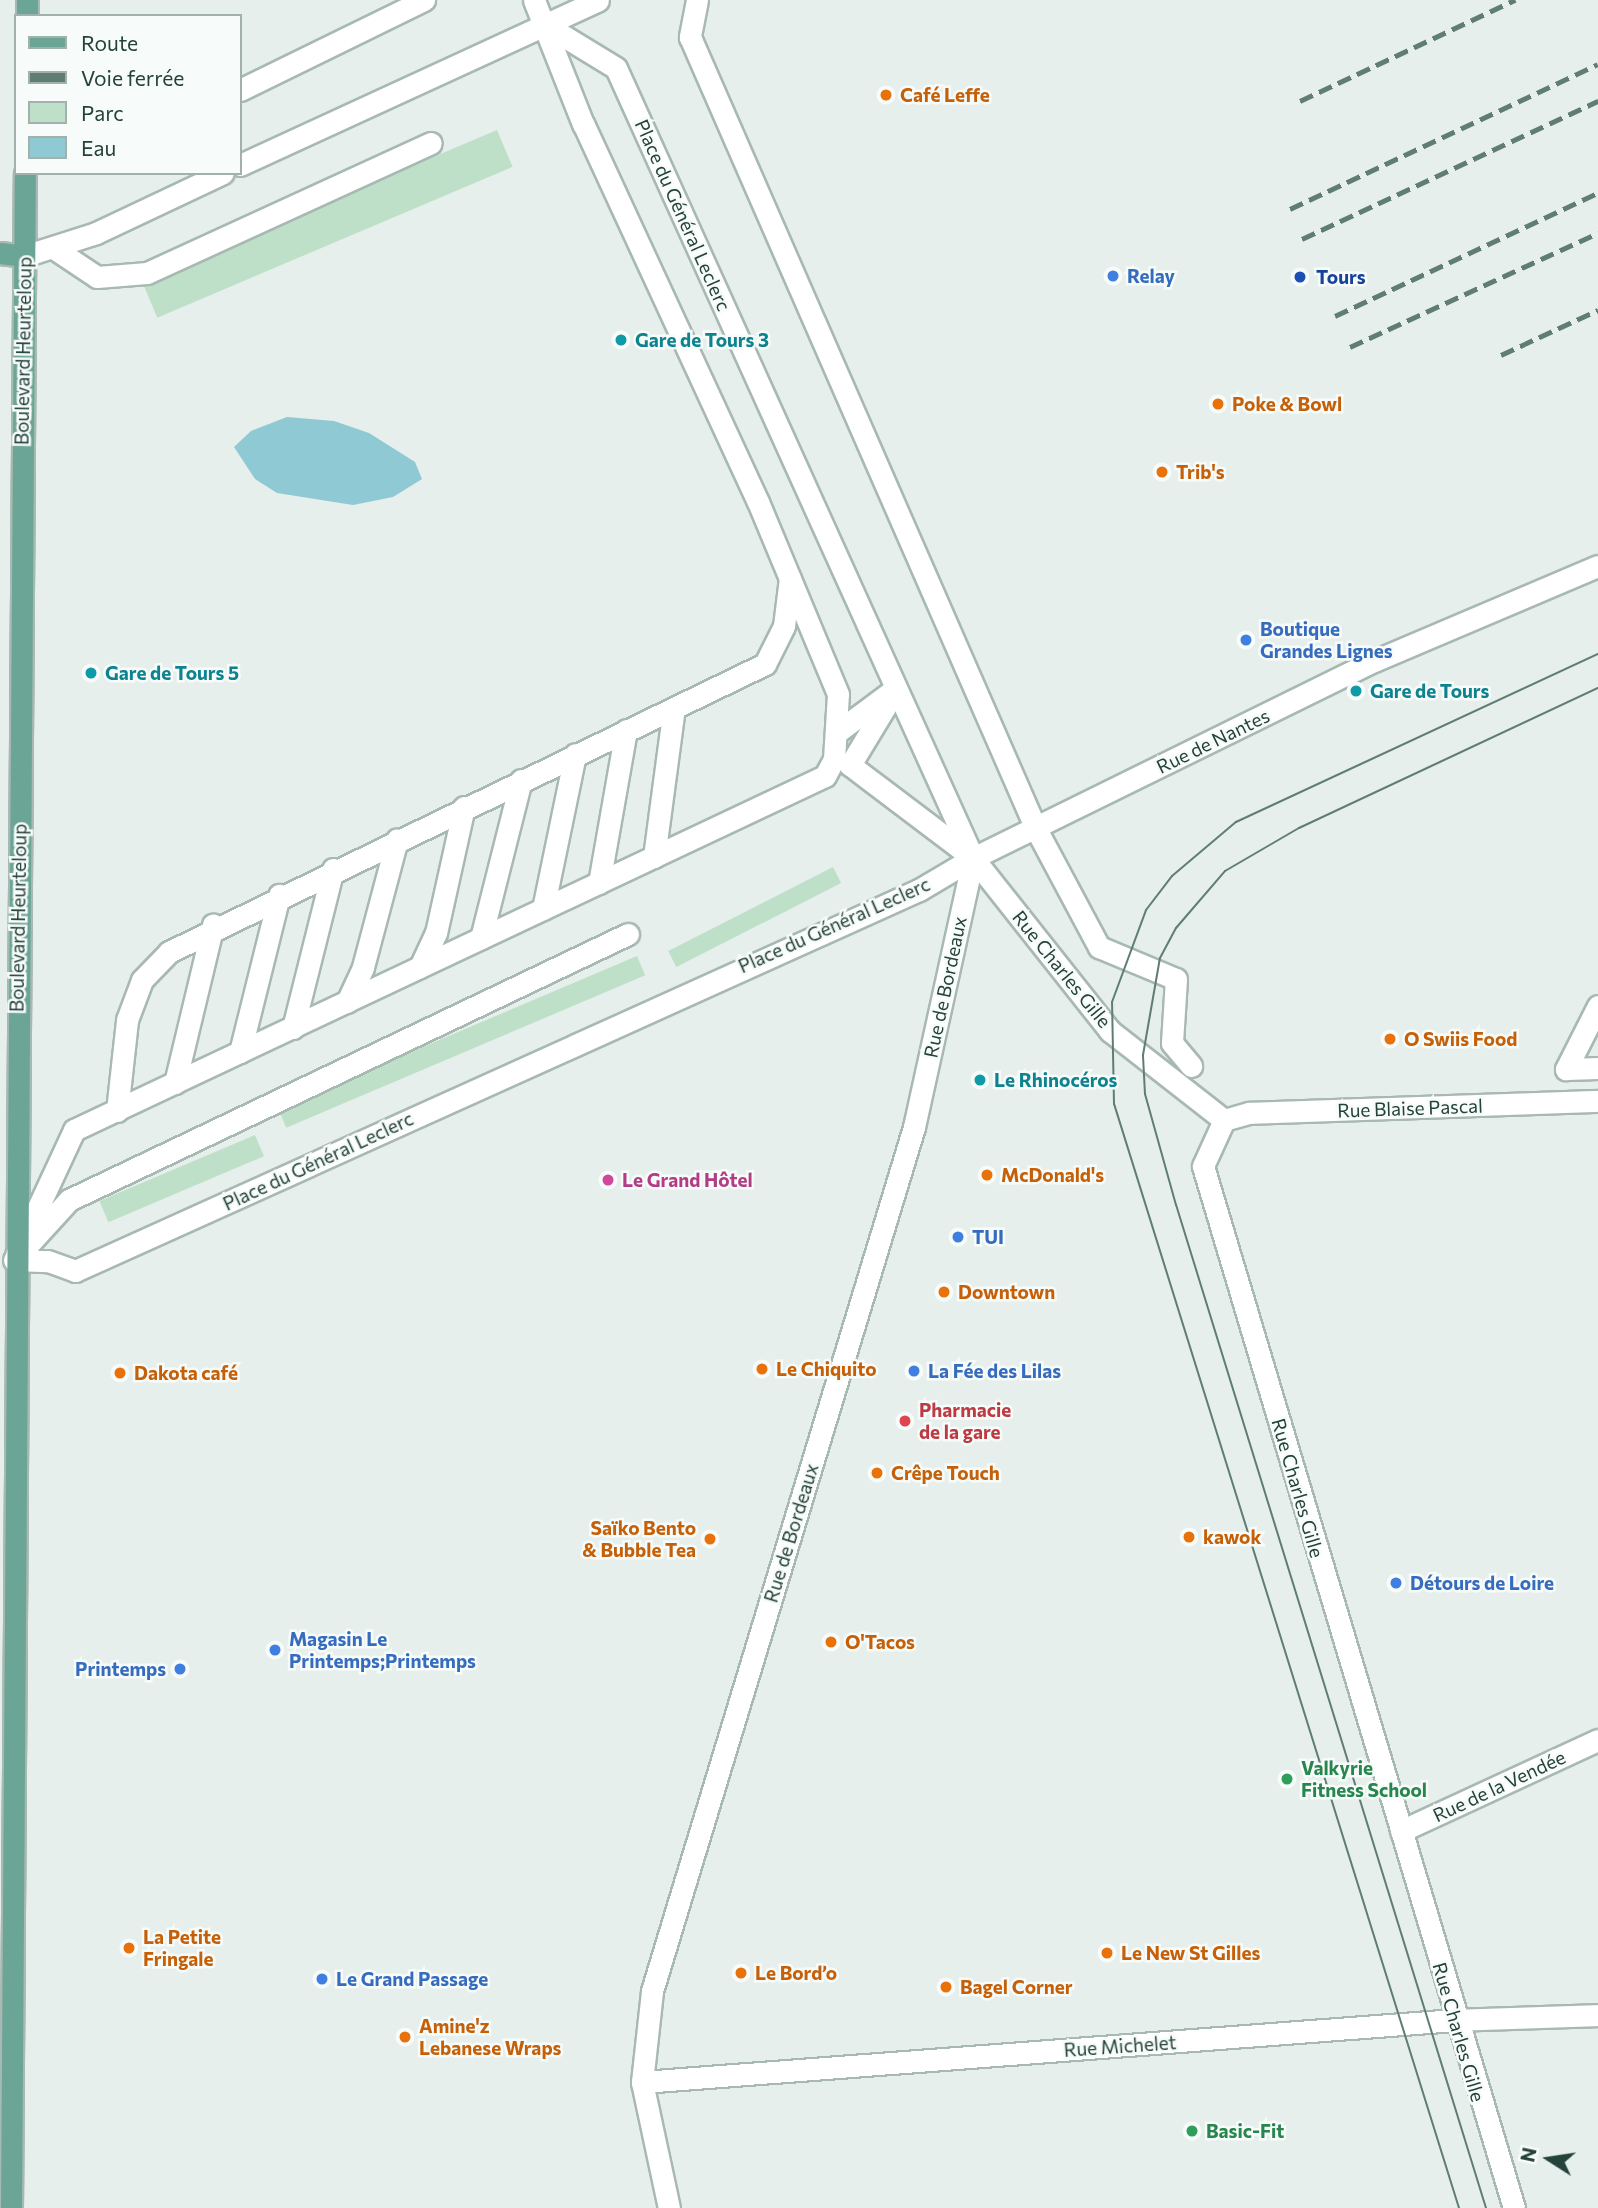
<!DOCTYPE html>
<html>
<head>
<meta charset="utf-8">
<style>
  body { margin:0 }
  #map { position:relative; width:1598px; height:2208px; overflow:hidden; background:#e6efeb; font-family:Commissioner,sans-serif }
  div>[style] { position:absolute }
  .green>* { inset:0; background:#bfe0c8; transform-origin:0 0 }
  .water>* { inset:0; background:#8ec9d4 }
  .roads { filter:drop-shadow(2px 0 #a8b8b2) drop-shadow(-2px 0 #a8b8b2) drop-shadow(0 2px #a8b8b2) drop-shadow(0 -2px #a8b8b2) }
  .service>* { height:21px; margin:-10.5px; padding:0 10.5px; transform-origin:10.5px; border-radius:10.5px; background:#fff }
  .pedestrian>* { height:21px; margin:-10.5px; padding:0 10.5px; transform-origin:10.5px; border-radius:10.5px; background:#fff }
  .minor>* { height:21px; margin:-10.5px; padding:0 10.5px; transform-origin:10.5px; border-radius:10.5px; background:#fff }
  .secondary>* { height:21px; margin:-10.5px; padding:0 10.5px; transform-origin:10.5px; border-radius:10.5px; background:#fff }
  .primary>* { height:21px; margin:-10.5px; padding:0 10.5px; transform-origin:10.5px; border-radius:10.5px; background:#6aa596 }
  .tram>* { height:2px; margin:-1px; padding:0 1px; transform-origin:1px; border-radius:1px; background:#5f7d75 }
  .rail>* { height:5px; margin-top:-2.5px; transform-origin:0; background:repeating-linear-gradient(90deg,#5f7d75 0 14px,transparent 0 21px) }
  .dots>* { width:19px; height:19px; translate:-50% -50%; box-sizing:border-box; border:4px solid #f7fbf9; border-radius:50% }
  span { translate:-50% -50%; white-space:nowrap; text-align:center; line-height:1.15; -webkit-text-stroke:5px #f7fbf9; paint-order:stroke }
  .food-label { font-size:19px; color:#c56008; font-weight:700 }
  .left { translate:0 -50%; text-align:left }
  .right { translate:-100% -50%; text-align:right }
  .street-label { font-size:19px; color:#24423a }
  .shop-label { font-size:19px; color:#366cbe; font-weight:700 }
  .transit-label { font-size:19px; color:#164399; font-weight:700 }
  .culture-label { font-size:19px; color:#0d838f; font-weight:700 }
  .hotel-label { font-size:19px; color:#b23c85; font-weight:700 }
  .health-label { font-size:19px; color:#be3a42; font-weight:700 }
  .leisure-label { font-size:19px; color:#27864d; font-weight:700 }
  .legend { position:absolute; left:14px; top:14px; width:228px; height:161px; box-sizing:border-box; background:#f7fbf9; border:2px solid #a3b1ad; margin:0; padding:9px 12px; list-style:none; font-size:21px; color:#24423a }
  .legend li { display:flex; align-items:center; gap:14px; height:35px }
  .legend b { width:35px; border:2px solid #a3b1ad }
  .north { position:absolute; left:1514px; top:2124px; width:70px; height:70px; -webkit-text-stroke:5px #f7fbf9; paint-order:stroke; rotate:282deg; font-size:19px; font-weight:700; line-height:28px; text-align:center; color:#24423a }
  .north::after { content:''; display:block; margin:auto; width:24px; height:32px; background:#24423a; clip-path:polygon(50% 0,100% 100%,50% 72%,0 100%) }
</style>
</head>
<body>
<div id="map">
  <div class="green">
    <div style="left:497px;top:130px;width:40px;height:386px;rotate:67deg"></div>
    <div style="left:833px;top:867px;width:18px;height:185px;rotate:63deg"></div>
    <div style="left:637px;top:956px;width:21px;height:390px;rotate:67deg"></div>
    <div style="left:255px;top:1135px;width:23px;height:169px;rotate:67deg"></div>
  </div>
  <div class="water">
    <div style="clip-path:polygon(287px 417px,334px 421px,369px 433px,415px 462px,422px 479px,393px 497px,353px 505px,277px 493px,255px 479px,234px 447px,251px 431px)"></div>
  </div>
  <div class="roads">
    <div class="service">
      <div style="left:544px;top:24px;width:84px;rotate:31.4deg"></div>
      <div style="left:616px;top:68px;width:867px;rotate:65.68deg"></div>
      <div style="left:973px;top:858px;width:221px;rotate:51.6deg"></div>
      <div style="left:1110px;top:1031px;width:145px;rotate:38deg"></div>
      <div style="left:55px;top:249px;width:50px;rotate:33.7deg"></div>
      <div style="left:97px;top:277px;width:50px;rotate:-4.6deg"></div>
      <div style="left:147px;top:273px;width:312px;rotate:-24.6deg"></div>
      <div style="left:840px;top:730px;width:69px;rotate:-36.7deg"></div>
      <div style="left:654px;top:857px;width:150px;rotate:-82.4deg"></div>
      <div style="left:599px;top:883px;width:155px;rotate:-80deg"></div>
      <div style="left:543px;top:909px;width:158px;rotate:-78.3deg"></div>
      <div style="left:481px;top:938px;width:163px;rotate:-75.8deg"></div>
      <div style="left:420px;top:967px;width:38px;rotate:-65deg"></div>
      <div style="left:436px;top:933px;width:129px;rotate:-77.5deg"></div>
      <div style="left:347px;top:1002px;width:38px;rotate:-65deg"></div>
      <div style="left:363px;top:967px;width:132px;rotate:-75.1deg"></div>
      <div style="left:293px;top:1028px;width:164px;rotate:-75.9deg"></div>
      <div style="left:240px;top:1052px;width:162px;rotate:-76deg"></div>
      <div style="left:175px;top:1083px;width:163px;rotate:-76.5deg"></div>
      <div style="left:117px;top:1111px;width:92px;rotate:-83.7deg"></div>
      <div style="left:127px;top:1020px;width:43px;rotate:-69.4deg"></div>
      <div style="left:142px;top:980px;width:39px;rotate:-46deg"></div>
      <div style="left:169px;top:952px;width:662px;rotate:-25.79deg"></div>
      <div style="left:765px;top:664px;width:42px;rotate:-63.4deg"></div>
      <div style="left:784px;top:626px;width:48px;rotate:-82.9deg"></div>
      <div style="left:28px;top:1245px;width:61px;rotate:-47.7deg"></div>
      <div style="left:69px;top:1200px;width:619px;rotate:-25.45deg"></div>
      <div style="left:16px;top:1255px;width:138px;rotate:-65.1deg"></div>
      <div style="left:74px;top:1130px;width:830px;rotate:-25.24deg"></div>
      <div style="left:825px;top:776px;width:19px;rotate:-62deg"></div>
      <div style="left:834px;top:759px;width:65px;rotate:-86.5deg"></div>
      <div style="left:838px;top:694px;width:208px;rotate:-112.6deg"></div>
      <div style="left:758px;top:502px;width:417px;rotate:-114.8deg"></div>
      <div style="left:583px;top:124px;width:133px;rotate:-111.6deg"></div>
    </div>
    <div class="pedestrian">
      <div style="left:697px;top:0;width:38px;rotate:101deg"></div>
      <div style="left:690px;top:37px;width:864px;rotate:66.4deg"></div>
      <div style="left:1036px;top:829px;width:134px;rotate:61.9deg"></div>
      <div style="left:1099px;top:947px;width:83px;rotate:22.6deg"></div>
      <div style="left:1176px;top:979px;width:64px;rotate:93.6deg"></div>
      <div style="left:1172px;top:1043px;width:30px;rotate:50deg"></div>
      <div style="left:896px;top:689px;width:89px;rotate:121.2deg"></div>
      <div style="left:850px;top:765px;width:154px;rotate:37.1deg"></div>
      <div style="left:973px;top:858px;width:447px;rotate:-26.2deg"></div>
      <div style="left:1374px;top:661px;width:243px;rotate:-23deg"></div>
      <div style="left:1598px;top:1006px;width:71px;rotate:116.9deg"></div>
      <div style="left:1566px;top:1069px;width:32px;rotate:-2deg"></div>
      <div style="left:14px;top:1260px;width:34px;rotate:2deg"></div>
      <div style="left:48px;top:1261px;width:29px;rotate:20deg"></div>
      <div style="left:75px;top:1271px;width:926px;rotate:-24.3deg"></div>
      <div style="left:919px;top:890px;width:63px;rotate:-30.7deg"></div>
      <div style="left:642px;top:2082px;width:815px;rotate:-4.36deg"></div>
      <div style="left:669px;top:2208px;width:129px;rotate:-102.1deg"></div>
      <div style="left:642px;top:2082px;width:92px;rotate:-83.7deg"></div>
      <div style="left:652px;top:1991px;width:903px;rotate:-73.13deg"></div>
      <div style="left:914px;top:1127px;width:275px;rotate:-77.6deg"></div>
    </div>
    <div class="minor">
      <div style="left:1401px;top:1831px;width:217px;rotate:-24.8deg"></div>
      <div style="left:1455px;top:2020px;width:143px;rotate:-2deg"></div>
      <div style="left:1514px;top:2208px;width:1087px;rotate:-106.62deg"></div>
      <div style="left:1203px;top:1166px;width:51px;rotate:-65.5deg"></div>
      <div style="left:1224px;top:1120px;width:26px;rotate:-16deg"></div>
      <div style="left:1249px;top:1113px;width:349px;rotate:-2deg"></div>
    </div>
    <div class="secondary">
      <div style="left:240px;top:90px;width:205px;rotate:-26.1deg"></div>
      <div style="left:240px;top:165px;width:394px;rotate:-24.7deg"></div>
      <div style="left:24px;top:256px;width:76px;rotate:-17.7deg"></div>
      <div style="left:96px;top:233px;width:140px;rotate:-25.3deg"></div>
    </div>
    <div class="primary">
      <div style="left:27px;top:16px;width:16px;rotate:-90deg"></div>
      <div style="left:0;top:253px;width:24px;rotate:7deg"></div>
      <div style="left:11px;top:2208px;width:2035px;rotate:-89.61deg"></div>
    </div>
  </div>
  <div class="tram">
    <div style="left:1459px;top:2208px;width:1157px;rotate:-107.35deg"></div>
    <div style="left:1114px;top:1104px;width:102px;rotate:-91.1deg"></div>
    <div style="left:1112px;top:1002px;width:98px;rotate:-69.7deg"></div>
    <div style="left:1146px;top:910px;width:43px;rotate:-52.6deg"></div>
    <div style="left:1172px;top:876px;width:84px;rotate:-40.2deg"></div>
    <div style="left:1236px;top:822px;width:399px;rotate:-24.9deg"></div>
    <div style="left:1486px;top:2208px;width:1050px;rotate:-107.17deg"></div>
    <div style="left:1176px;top:1205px;width:115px;rotate:-105.6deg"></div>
    <div style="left:1145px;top:1094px;width:39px;rotate:-93deg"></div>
    <div style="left:1143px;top:1055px;width:98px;rotate:-80.1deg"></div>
    <div style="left:1160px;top:958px;width:34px;rotate:-62deg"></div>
    <div style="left:1176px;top:928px;width:75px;rotate:-49.3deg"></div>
    <div style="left:1225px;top:871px;width:86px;rotate:-30.2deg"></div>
    <div style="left:1299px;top:828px;width:330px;rotate:-25.1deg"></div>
  </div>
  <div class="rail">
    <div style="left:1300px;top:101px;width:238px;rotate:-25.2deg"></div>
    <div style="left:1290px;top:209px;width:340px;rotate:-25.2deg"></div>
    <div style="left:1302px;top:239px;width:327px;rotate:-25deg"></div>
    <div style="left:1335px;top:316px;width:290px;rotate:-25.1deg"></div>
    <div style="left:1350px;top:347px;width:273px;rotate:-24.7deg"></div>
    <div style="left:1501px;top:355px;width:107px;rotate:-24.9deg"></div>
  </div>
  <div class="dots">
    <div style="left:886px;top:95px;background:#e8710a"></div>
    <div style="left:1113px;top:276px;background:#3f7fe0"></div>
    <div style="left:1300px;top:277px;background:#1a4fb4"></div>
    <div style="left:621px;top:340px;background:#0f9aa8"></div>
    <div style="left:1218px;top:404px;background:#e8710a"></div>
    <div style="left:1162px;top:472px;background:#e8710a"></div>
    <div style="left:1246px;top:640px;background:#3f7fe0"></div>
    <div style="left:91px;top:673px;background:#0f9aa8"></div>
    <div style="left:1356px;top:691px;background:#0f9aa8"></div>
    <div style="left:1390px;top:1039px;background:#e8710a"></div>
    <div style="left:980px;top:1080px;background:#0f9aa8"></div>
    <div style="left:987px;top:1175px;background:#e8710a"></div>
    <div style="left:608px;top:1180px;background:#d1479c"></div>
    <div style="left:958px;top:1237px;background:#3f7fe0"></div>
    <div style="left:944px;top:1292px;background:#e8710a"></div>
    <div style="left:762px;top:1369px;background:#e8710a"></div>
    <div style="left:914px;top:1371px;background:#3f7fe0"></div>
    <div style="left:120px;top:1373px;background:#e8710a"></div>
    <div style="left:905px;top:1421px;background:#e0444e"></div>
    <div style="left:877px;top:1473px;background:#e8710a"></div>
    <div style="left:1189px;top:1537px;background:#e8710a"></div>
    <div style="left:710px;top:1539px;background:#e8710a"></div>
    <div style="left:1396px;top:1583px;background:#3f7fe0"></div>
    <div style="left:831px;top:1642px;background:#e8710a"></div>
    <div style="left:275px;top:1650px;background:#3f7fe0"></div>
    <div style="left:180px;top:1669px;background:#3f7fe0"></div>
    <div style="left:1287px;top:1779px;background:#2e9e5b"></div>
    <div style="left:129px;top:1948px;background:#e8710a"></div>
    <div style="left:1107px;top:1953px;background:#e8710a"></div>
    <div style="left:741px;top:1973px;background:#e8710a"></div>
    <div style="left:322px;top:1979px;background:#3f7fe0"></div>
    <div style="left:946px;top:1987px;background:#e8710a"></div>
    <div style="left:405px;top:2037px;background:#e8710a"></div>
    <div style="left:1192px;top:2131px;background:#2e9e5b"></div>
  </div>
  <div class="food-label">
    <span class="left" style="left:900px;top:95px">Café Leffe</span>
    <span class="left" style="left:1232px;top:404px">Poke &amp; Bowl</span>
    <span class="left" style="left:1176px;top:472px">Trib's</span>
    <span class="left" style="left:1404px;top:1039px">O Swiis Food</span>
    <span class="left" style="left:1001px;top:1175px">McDonald's</span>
    <span class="left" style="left:958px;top:1292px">Downtown</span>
    <span class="left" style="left:776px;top:1369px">Le Chiquito</span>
    <span class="left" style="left:134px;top:1373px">Dakota café</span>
    <span class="left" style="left:891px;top:1473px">Crêpe Touch</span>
    <span class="right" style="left:696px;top:1539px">Saïko Bento<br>&amp; Bubble Tea</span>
    <span class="left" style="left:1203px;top:1537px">kawok</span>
    <span class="left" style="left:845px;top:1642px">O'Tacos</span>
    <span class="left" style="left:143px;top:1948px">La Petite<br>Fringale</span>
    <span class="left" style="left:1121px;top:1953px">Le New St Gilles</span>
    <span class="left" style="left:755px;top:1973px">Le Bord’o</span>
    <span class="left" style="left:960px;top:1987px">Bagel Corner</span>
    <span class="left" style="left:419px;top:2037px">Amine'z<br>Lebanese Wraps</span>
  </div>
  <div class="street-label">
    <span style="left:683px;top:215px;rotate:66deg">Place du Général Leclerc</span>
    <span style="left:23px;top:351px;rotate:-89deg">Boulevard Heurteloup</span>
    <span style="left:1213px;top:741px;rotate:-26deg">Rue de Nantes</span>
    <span style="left:18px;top:918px;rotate:-89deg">Boulevard Heurteloup</span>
    <span style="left:834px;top:925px;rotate:-24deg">Place du Général Leclerc</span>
    <span style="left:1062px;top:969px;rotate:51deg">Rue Charles Gille</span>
    <span style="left:945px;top:987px;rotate:-78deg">Rue de Bordeaux</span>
    <span style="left:1410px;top:1108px;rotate:-2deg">Rue Blaise Pascal</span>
    <span style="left:318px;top:1161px;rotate:-25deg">Place du Général Leclerc</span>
    <span style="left:1298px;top:1488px;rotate:74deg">Rue Charles Gille</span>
    <span style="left:791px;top:1533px;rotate:-73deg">Rue de Bordeaux</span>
    <span style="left:1499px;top:1786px;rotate:-25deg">Rue de la Vendée</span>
    <span style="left:1459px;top:2032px;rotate:74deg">Rue Charles Gille</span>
    <span style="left:1120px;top:2046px;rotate:-4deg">Rue Michelet</span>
  </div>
  <div class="shop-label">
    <span class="left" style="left:1127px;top:276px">Relay</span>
    <span class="left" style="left:1260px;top:640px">Boutique<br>Grandes Lignes</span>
    <span class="left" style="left:972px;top:1237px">TUI</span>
    <span class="left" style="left:928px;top:1371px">La Fée des Lilas</span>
    <span class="left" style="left:1410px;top:1583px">Détours de Loire</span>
    <span class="left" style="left:289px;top:1650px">Magasin Le<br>Printemps;Printemps</span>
    <span class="right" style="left:166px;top:1669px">Printemps</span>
    <span class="left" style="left:336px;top:1979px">Le Grand Passage</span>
  </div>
  <div class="transit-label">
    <span class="left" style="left:1316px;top:277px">Tours</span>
  </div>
  <div class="culture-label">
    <span class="left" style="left:635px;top:340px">Gare de Tours 3</span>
    <span class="left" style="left:105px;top:673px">Gare de Tours 5</span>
    <span class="left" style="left:1370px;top:691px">Gare de Tours</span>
    <span class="left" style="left:994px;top:1080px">Le Rhinocéros</span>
  </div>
  <div class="hotel-label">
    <span class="left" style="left:622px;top:1180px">Le Grand Hôtel</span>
  </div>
  <div class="health-label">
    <span class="left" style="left:919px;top:1421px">Pharmacie<br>de la gare</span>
  </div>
  <div class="leisure-label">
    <span class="left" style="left:1301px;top:1779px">Valkyrie<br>Fitness School</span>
    <span class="left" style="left:1206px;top:2131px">Basic-Fit</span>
  </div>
  <ul class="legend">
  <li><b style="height:9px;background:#6aa596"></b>Route</li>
  <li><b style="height:9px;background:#5f7d75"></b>Voie ferrée</li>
  <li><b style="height:19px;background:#bfe0c8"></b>Parc</li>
  <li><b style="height:19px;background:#8ec9d4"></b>Eau</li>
  </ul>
  <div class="north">N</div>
</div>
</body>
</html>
